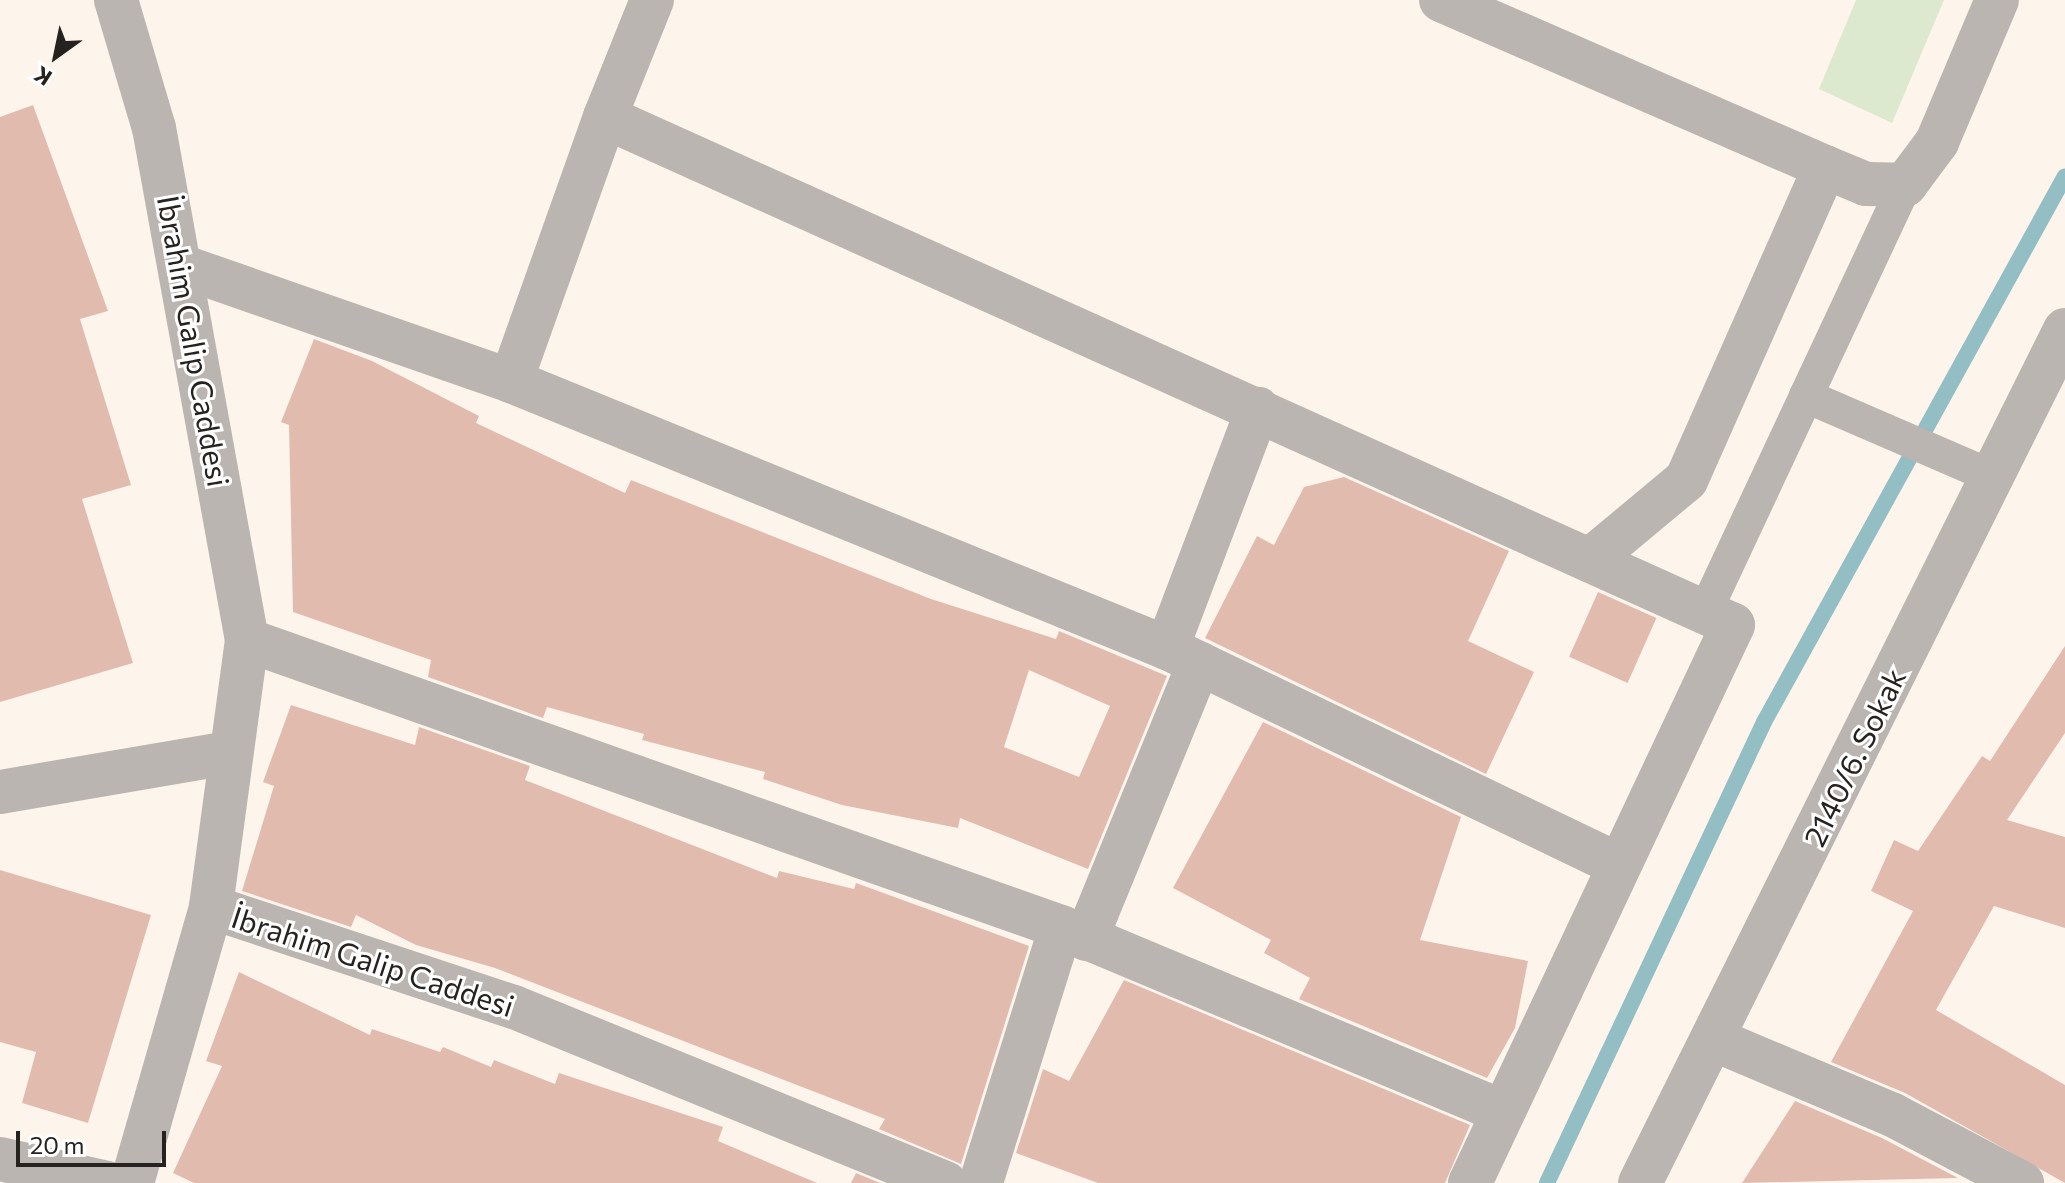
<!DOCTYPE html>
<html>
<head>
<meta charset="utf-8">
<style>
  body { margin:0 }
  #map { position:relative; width:2065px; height:1183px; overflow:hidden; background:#fdf4ec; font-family:Commissioner,sans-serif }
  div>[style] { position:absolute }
  .green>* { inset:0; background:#dde9ce }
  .stream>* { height:16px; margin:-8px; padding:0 8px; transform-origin:8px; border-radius:8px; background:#93bec4 }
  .building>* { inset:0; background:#e1bcae; transform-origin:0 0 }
  .pedestrian>* { height:34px; margin:-17px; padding:0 17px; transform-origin:17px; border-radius:17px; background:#bab5b1 }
  .minor>* { height:44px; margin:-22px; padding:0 22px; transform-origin:22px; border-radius:22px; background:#bab5b1 }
  .tertiary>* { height:44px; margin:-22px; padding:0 22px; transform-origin:22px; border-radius:22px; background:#bab5b1 }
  span { translate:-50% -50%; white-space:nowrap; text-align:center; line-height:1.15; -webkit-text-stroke:6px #fff; paint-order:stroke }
  .street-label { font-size:30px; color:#26221f }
  .north { position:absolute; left:16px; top:16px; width:80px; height:80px; -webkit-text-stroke:6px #fff; paint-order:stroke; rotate:213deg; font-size:22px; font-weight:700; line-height:32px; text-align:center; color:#26221f }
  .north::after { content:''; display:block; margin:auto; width:28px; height:36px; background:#26221f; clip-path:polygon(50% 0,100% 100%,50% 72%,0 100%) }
  .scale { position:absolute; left:16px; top:1131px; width:150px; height:36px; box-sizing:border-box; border:4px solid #26221f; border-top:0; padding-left:10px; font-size:24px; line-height:28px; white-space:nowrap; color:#26221f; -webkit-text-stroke:6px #fff; paint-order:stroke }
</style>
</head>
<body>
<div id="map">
  <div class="green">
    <div style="clip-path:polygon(1856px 0,1944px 0,1892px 123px,1819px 89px)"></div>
  </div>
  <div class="stream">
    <div style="left:1547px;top:1183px;width:510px;rotate:-64.79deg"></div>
    <div style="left:1764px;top:722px;width:623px;rotate:-61.13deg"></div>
  </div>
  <div class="building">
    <div style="clip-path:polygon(33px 105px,108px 311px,80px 319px,131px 485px,82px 499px,133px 663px,0 702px,0 117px)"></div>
    <div style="clip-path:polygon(evenodd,314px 339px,372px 361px,479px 416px,476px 423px,625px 493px,631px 480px,931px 599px,1056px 639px,1059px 631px,1167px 676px,1088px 869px,960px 818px,958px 828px,842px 805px,763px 779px,765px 772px,642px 740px,644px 734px,547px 707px,543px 718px,428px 677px,431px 660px,293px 612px,289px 425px,281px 422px,314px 339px,1029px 670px,1110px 706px,1079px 777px,1004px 747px,1029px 670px)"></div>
    <div style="clip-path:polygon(1344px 477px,1509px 551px,1468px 641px,1534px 672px,1486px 774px,1205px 638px,1257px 536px,1274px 545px,1304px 487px)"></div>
    <div style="left:1598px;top:592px;width:64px;height:71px;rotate:24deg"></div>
    <div style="clip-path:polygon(2065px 646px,2065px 733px,2007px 820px,2065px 837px,2065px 928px,1994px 906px,1936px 1010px,2065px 1085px,2065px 1183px,1905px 1093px,1831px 1062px,1913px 911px,1871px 891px,1894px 840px,1918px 851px,1982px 756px,1990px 761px)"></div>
    <div style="clip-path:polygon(291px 705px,415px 745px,419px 727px,530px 766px,525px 780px,777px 878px,779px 871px,854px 889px,856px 883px,1029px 946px,961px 1164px,879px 1129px,885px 1119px,495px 968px,416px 945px,356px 915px,351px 927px,242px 891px,274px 786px,263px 782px)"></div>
    <div style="clip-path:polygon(1263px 722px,1461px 817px,1420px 940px,1528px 961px,1515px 1028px,1487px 1078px,1299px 999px,1310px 978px,1264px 953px,1271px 940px,1173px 888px)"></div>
    <div style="clip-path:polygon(0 870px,151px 915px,88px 1123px,22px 1103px,36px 1052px,0 1042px)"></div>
    <div style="clip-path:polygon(239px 972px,370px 1035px,372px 1029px,440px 1052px,443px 1047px,491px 1067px,494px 1060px,555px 1084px,559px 1073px,723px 1127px,718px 1141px,817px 1183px,194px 1183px,173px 1173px,222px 1066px,206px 1061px)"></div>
    <div style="clip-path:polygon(1124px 980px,1470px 1125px,1445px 1183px,1098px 1183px,1016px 1153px,1043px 1069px,1069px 1081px)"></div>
    <div style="clip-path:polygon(1795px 1101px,1882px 1138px,1958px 1178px,1742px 1183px)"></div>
    <div style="clip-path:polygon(856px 1173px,880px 1183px,851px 1183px)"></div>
  </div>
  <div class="pedestrian">
    <div style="left:1806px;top:396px;width:233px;rotate:-64.9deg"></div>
    <div style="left:1705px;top:612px;width:238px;rotate:-64.9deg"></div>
    <div style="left:1806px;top:396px;width:204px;rotate:23.4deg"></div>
  </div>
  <div class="minor">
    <div style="left:1441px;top:0;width:419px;rotate:23.5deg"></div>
    <div style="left:1825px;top:167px;width:342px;rotate:113.9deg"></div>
    <div style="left:1686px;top:480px;width:125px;rotate:140.2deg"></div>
    <div style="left:605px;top:117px;width:126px;rotate:-68.1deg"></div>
    <div style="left:1825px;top:167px;width:44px;rotate:22.5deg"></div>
    <div style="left:1866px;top:184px;width:39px;rotate:1deg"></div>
    <div style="left:1905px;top:185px;width:54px;rotate:-53.3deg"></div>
    <div style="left:1937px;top:142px;width:154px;rotate:-67.1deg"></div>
    <div style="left:181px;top:266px;width:349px;rotate:19.2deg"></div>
    <div style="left:511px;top:381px;width:280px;rotate:-70.4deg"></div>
    <div style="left:605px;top:117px;width:1237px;rotate:24.24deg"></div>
    <div style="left:1733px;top:625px;width:617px;rotate:115.24deg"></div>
    <div style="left:511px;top:381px;width:708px;rotate:22.15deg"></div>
    <div style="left:1167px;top:648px;width:501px;rotate:25.65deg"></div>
    <div style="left:247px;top:640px;width:863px;rotate:19.42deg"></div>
    <div style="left:1061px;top:927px;width:268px;rotate:107.4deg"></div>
    <div style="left:1167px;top:648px;width:256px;rotate:-69.2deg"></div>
    <div style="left:0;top:792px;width:231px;rotate:-9.7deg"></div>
    <div style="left:1061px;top:927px;width:479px;rotate:22.7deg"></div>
    <div style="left:1086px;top:939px;width:298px;rotate:-67.7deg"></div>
    <div style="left:1713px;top:1039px;width:195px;rotate:22.9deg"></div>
    <div style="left:1893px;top:1115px;width:146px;rotate:27.8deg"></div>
    <div style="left:0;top:1159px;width:110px;rotate:12.6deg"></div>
    <div style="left:132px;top:1183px;width:287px;rotate:-74deg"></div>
    <div style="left:1640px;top:1183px;width:953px;rotate:-63.52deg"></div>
  </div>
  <div class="tertiary">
    <div style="left:116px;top:0;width:134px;rotate:73.5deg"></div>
    <div style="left:154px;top:128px;width:520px;rotate:79.71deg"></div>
    <div style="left:247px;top:640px;width:269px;rotate:97.7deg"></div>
    <div style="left:211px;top:907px;width:319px;rotate:18.3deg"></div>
    <div style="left:514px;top:1007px;width:466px;rotate:22.2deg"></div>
  </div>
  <div class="street-label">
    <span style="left:194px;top:341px;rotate:80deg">İbrahim Galip Caddesi</span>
    <span style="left:1854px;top:757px;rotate:-64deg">2140/6. Sokak</span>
    <span style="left:373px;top:961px;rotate:18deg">İbrahim Galip Caddesi</span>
  </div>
  <div class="north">K</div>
  <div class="scale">20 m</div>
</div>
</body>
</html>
